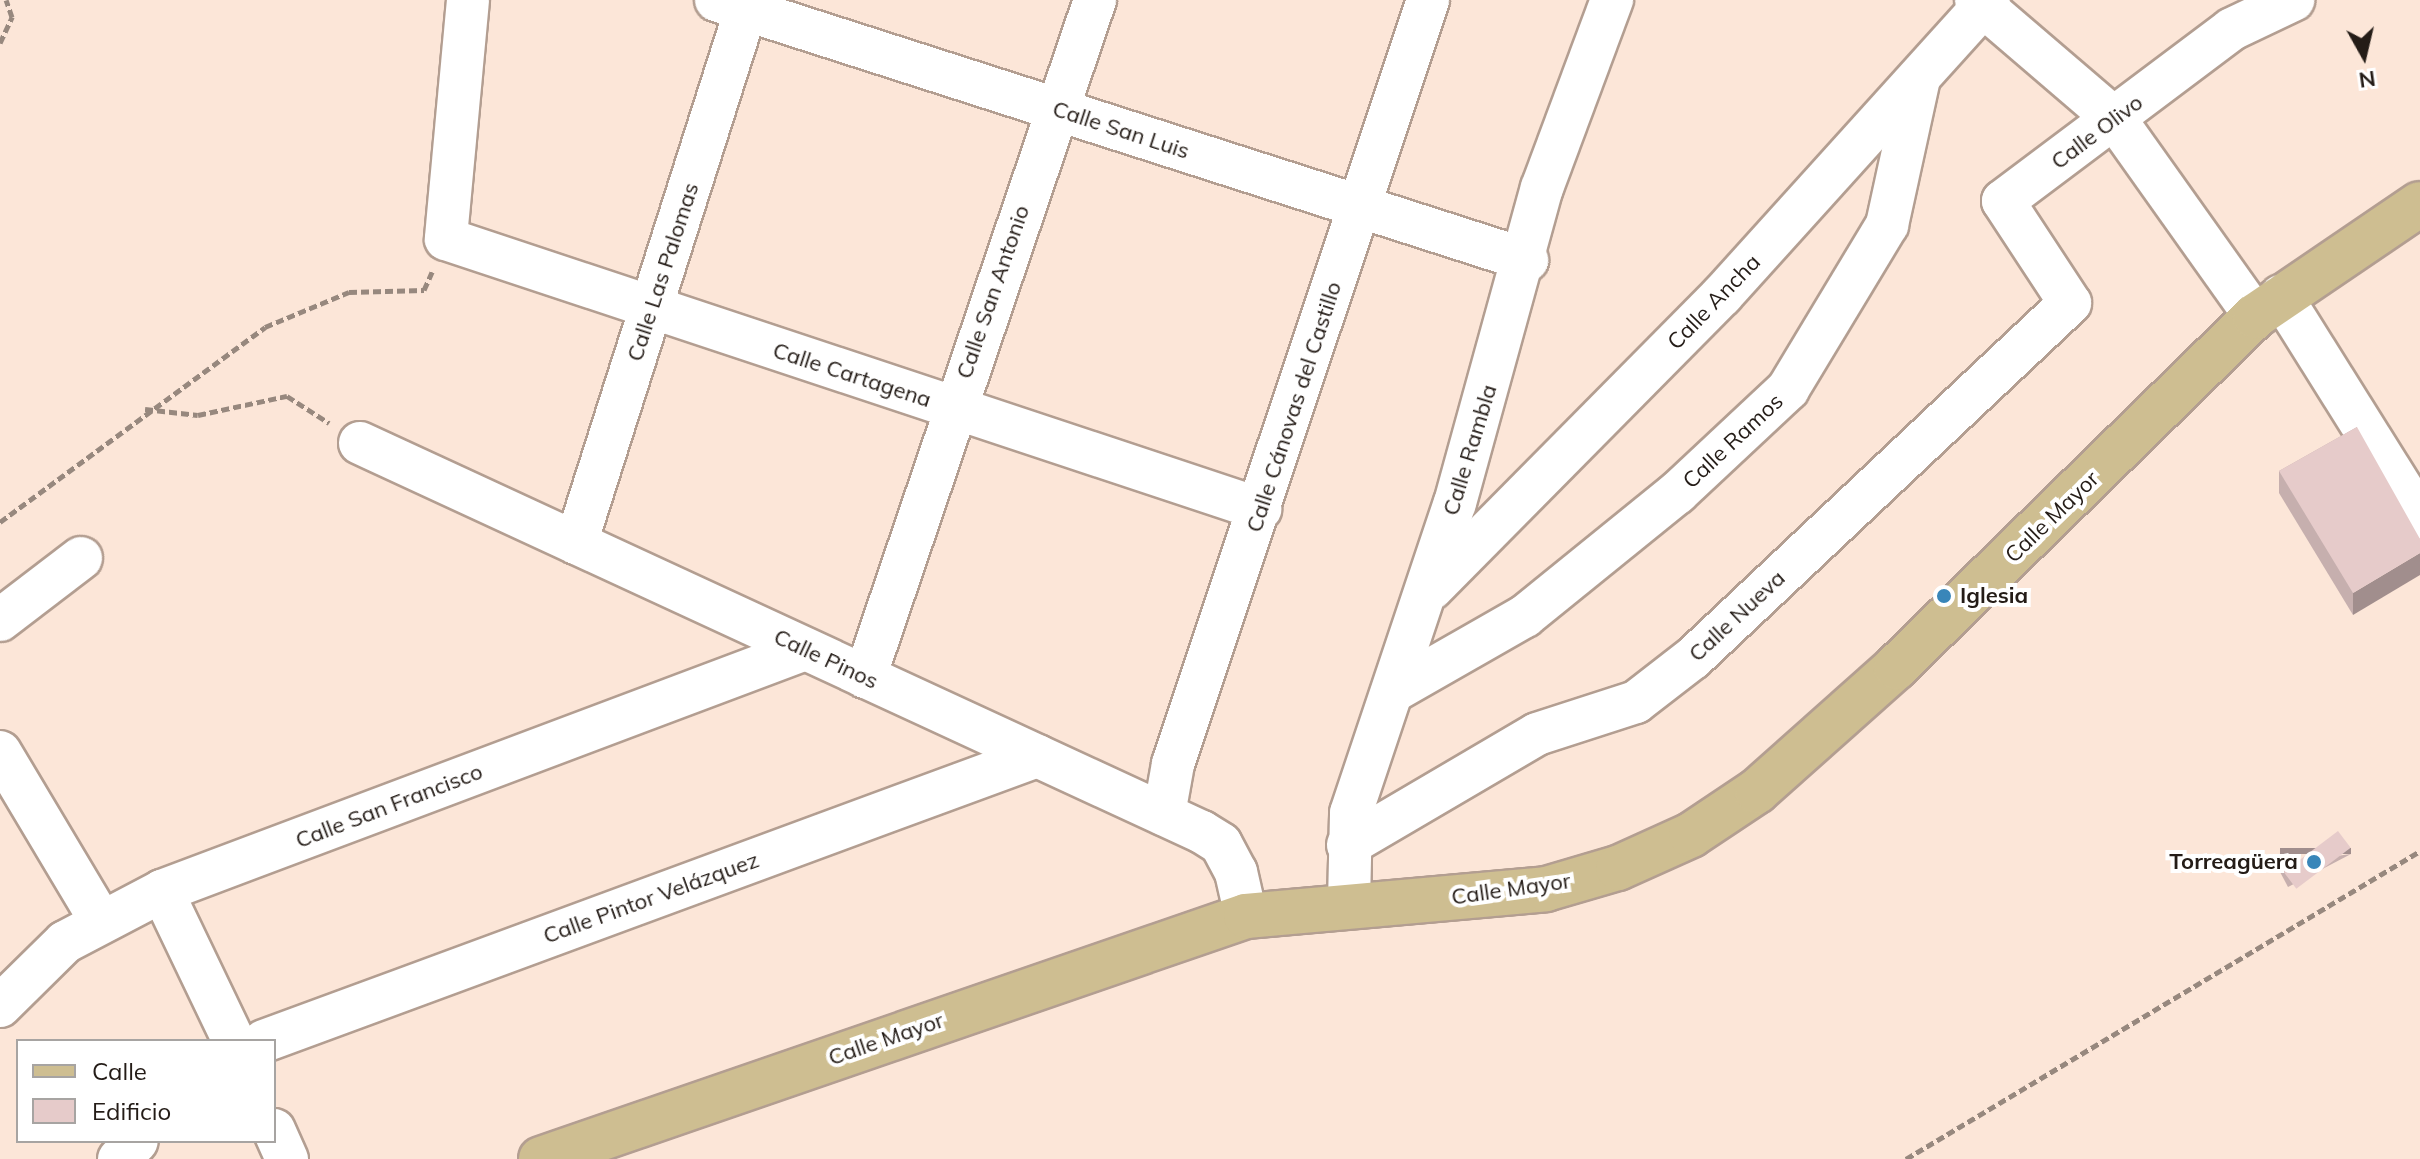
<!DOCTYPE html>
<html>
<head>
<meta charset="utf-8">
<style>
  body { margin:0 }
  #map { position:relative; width:2420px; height:1159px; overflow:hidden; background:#fce6d8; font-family:Mulish,sans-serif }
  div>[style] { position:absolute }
  .path>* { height:5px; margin-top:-2.5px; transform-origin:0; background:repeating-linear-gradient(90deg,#97887e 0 8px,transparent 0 12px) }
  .roads { filter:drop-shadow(2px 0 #b39e91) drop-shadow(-2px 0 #b39e91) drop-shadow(0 2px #b39e91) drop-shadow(0 -2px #b39e91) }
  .street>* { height:42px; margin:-21px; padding:0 21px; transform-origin:21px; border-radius:21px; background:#fff }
  .primary>* { height:44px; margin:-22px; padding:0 22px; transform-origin:22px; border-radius:22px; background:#cebe91 }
  .wall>* { inset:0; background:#c6afae }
  .shaded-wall>* { inset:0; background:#a18e8d; transform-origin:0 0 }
  .building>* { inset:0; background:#e6cbca; transform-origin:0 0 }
  .dots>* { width:22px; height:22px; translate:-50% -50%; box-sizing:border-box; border:4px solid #fff; border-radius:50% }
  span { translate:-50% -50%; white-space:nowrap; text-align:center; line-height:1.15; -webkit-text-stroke:8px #fff; paint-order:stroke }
  .street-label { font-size:22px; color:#241c17 }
  .poi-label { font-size:22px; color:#241c17; font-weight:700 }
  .left { translate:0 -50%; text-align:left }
  .right { translate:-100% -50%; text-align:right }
  .legend { position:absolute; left:16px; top:1039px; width:260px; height:104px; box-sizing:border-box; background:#fff; border:2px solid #a7a4a2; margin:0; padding:10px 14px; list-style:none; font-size:24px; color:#241c17 }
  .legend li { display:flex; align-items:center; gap:16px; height:40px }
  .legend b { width:40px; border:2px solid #a7a4a2 }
  .north { position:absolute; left:2324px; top:16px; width:80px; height:80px; -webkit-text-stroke:6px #fff; paint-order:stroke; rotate:172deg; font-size:22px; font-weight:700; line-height:32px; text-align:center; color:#241c17 }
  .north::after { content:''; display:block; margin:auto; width:28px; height:36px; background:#241c17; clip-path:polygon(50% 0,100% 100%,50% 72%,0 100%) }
</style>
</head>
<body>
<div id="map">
  <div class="path">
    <div style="left:0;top:43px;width:29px;rotate:-65deg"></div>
    <div style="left:12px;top:17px;width:18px;rotate:-109deg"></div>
    <div style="left:145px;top:409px;width:53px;rotate:6.5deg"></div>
    <div style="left:198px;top:415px;width:91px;rotate:-12.1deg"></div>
    <div style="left:287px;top:396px;width:50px;rotate:32.7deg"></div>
    <div style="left:0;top:522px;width:329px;rotate:-36.3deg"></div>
    <div style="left:265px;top:327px;width:91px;rotate:-22.6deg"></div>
    <div style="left:349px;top:292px;width:75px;rotate:-1.5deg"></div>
    <div style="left:424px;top:290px;width:20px;rotate:-66deg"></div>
    <div style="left:1906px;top:1159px;width:599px;rotate:-30.93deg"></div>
  </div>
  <div class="roads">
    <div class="street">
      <div style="left:468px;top:0;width:240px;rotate:95.3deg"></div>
      <div style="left:446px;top:239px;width:858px;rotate:18.35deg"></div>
      <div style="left:716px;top:0;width:852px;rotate:17.78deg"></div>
      <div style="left:1976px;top:0;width:183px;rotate:40.6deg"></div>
      <div style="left:2115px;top:119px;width:242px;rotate:54.6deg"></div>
      <div style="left:2281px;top:296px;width:262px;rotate:57.9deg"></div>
      <div style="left:360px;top:443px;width:928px;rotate:24.8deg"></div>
      <div style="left:1202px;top:832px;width:22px;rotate:32deg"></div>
      <div style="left:1221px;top:844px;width:32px;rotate:62deg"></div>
      <div style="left:1236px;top:872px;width:45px;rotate:77.2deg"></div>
      <div style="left:576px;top:543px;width:570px;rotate:-72.33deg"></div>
      <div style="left:1432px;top:588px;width:412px;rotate:-45.3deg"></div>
      <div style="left:1722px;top:295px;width:398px;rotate:-47.9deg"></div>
      <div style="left:0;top:620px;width:102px;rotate:-37.4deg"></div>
      <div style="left:865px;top:677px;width:715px;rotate:-71.24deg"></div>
      <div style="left:1397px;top:689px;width:147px;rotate:-29.7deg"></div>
      <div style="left:1525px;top:616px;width:196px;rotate:-39deg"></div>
      <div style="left:1677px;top:493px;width:152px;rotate:-43.1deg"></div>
      <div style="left:1788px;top:389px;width:192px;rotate:-58.9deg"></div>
      <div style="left:1887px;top:225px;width:150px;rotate:-77.7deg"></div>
      <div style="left:0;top:752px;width:196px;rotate:59.2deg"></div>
      <div style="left:1164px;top:814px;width:51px;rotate:-79.8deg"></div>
      <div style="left:1173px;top:764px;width:805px;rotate:-71.54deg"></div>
      <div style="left:1348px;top:845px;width:219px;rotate:-30.4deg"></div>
      <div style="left:1537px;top:734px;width:104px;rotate:-17.9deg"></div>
      <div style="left:1636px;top:702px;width:72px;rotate:-37.7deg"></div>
      <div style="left:1693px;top:658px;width:518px;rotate:-43.28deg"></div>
      <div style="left:2070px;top:303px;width:122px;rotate:-123.3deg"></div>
      <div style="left:2003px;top:201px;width:286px;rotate:-36.9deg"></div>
      <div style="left:2232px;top:29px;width:68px;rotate:-25.4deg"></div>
      <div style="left:162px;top:891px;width:166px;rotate:64.4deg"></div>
      <div style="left:1349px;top:903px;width:90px;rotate:-88.7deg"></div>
      <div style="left:1351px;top:813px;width:327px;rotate:-71.5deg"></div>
      <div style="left:1455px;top:503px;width:327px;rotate:-74.6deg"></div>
      <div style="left:1542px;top:188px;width:201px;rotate:-69.6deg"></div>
      <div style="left:0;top:1006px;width:91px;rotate:-44.6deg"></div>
      <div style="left:65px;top:942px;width:110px;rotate:-27.7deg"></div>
      <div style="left:162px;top:891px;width:687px;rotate:-20.62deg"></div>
      <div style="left:264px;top:1041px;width:824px;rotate:-20.24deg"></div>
      <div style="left:274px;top:1130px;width:32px;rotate:66deg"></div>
      <div style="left:119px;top:1159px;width:25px;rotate:-45deg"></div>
    </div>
    <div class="primary">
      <div style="left:541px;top:1159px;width:746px;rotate:-19.02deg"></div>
      <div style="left:1246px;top:916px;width:301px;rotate:-5.1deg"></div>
      <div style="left:1546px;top:889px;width:75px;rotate:-16.3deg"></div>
      <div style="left:1618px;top:868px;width:80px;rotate:-24.3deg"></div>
      <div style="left:1691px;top:835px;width:79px;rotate:-33.7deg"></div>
      <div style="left:1757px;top:791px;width:186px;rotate:-41.7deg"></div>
      <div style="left:1896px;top:667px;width:502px;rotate:-44.35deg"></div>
      <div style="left:2255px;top:316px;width:199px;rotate:-34.2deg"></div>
    </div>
  </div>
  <div class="wall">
    <div style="clip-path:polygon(2357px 427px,2353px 615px,2279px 493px,2279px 471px)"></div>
    <div style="clip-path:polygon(2351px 854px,2288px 887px,2279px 870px,2279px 864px)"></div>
  </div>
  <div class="shaded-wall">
    <div style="clip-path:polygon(2420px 553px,2420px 575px,2353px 615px,2353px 593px)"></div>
    <div style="left:2351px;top:848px;width:6px;height:71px;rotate:90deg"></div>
  </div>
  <div class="building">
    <div style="clip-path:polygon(2357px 427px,2420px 539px,2420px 553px,2353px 593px,2279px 471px)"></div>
    <div style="left:2338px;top:831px;width:21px;height:68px;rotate:53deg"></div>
  </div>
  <div class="dots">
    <div style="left:1944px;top:596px;background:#3986b9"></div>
    <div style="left:2314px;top:862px;background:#3986b9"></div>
  </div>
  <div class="street-label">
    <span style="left:1121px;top:130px;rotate:18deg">Calle San Luis</span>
    <span style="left:2097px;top:132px;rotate:-37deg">Calle Olivo</span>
    <span style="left:663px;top:272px;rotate:-72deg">Calle Las Palomas</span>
    <span style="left:993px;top:292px;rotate:-71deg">Calle San Antonio</span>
    <span style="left:1714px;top:302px;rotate:-46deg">Calle Ancha</span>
    <span style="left:852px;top:375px;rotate:18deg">Calle Cartagena</span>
    <span style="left:1294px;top:407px;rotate:-72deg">Calle Cánovas del Castillo</span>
    <span style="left:1733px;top:441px;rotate:-43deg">Calle Ramos</span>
    <span style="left:1470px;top:450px;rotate:-73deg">Calle Rambla</span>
    <span style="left:2052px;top:517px;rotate:-44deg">Calle Mayor</span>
    <span style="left:1737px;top:616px;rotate:-43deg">Calle Nueva</span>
    <span style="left:826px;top:659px;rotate:25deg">Calle Pinos</span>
    <span style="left:389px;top:806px;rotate:-21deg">Calle San Francisco</span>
    <span style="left:1511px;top:889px;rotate:-8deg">Calle Mayor</span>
    <span style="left:651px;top:898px;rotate:-20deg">Calle Pintor Velázquez</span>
    <span style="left:886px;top:1039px;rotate:-19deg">Calle Mayor</span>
  </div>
  <div class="poi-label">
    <span class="left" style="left:1960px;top:596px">Iglesia</span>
    <span class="right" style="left:2298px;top:862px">Torreagüera</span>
  </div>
  <ul class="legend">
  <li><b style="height:10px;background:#cebe91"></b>Calle</li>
  <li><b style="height:22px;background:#e6cbca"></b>Edificio</li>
  </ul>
  <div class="north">N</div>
</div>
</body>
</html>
